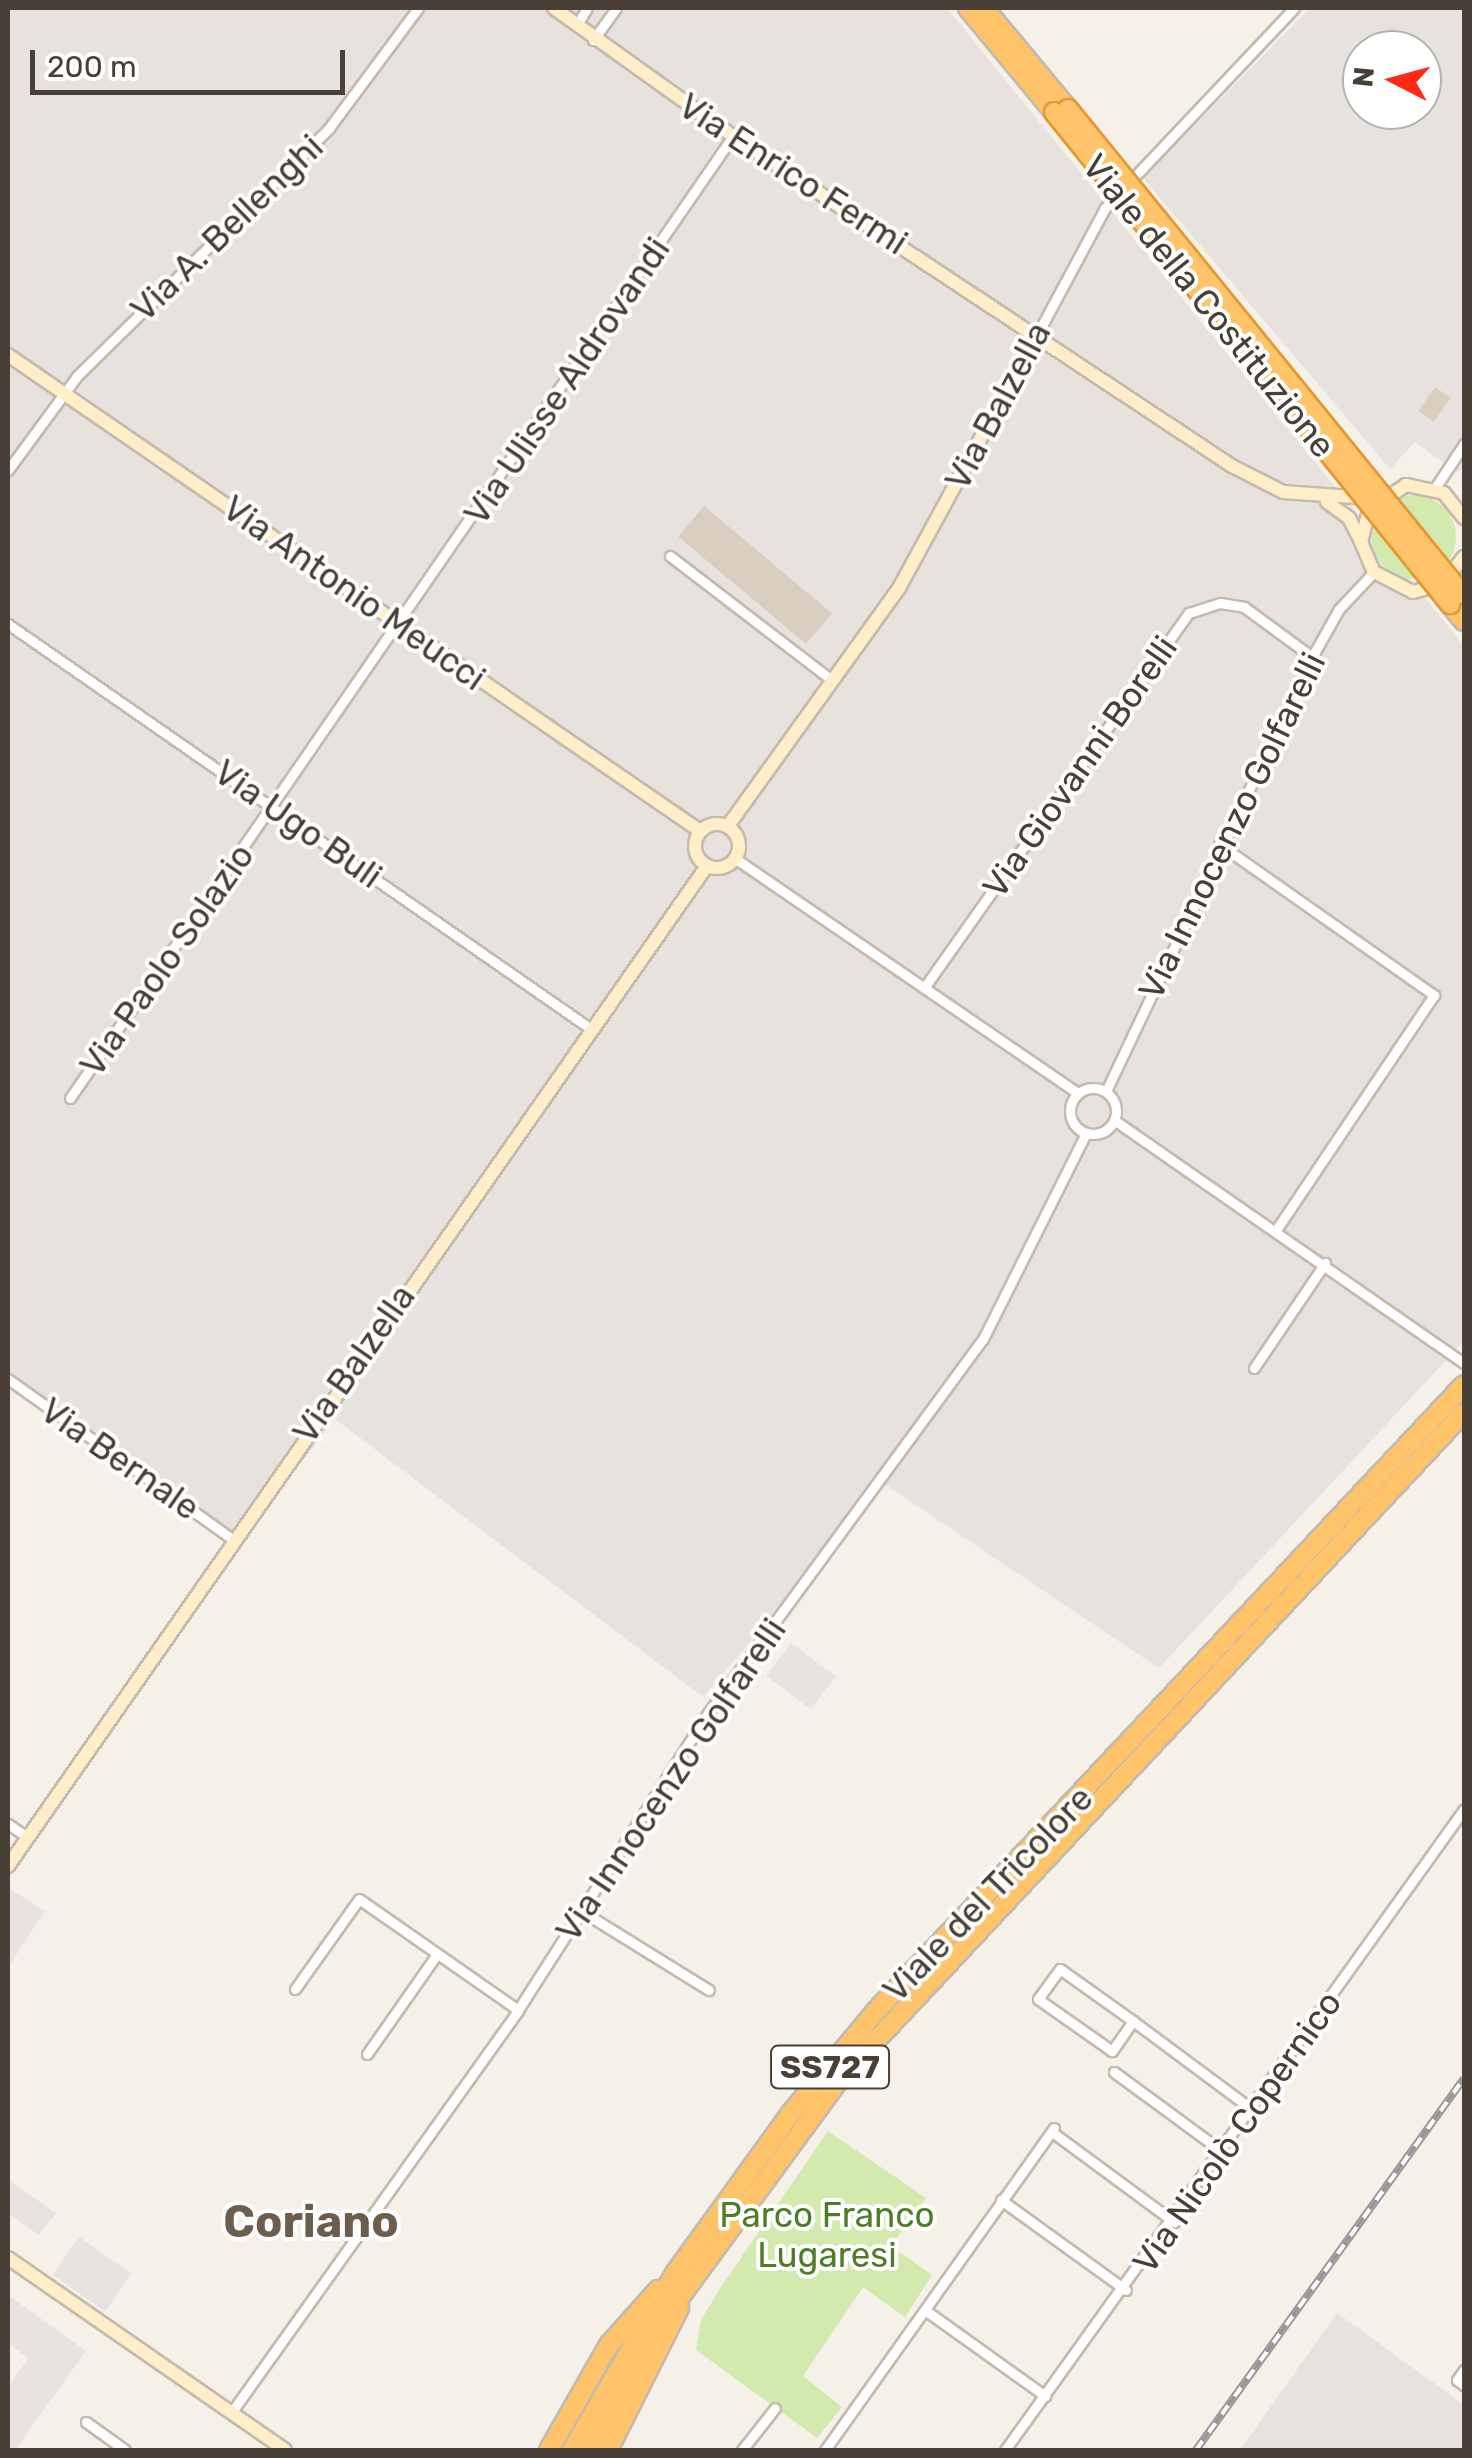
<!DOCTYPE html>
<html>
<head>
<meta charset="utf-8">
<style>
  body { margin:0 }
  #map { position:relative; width:1472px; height:2458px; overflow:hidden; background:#f5f0e8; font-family:Rubik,sans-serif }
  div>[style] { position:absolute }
  .industrial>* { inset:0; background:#e7e2dd }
  .green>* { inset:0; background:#d3eaaf }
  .round { border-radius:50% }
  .parking>* { inset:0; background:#e6e3e0; transform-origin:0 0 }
  .building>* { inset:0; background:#dacec0; transform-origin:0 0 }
  .roads { filter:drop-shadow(2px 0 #c4baad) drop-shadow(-2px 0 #c4baad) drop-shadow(0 2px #c4baad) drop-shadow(0 -2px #c4baad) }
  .street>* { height:9px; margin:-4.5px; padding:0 4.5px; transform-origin:4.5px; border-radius:4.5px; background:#fff }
  .street>.ring { margin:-4.5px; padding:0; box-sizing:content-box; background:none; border:9px solid #fff; border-radius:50% }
  .secondary>* { height:12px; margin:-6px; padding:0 6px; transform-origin:6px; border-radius:6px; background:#ffeec8 }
  .secondary>.ring { margin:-6px; padding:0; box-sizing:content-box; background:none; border:12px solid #ffeec8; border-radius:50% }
  .highway>* { height:18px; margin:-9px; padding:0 9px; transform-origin:9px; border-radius:9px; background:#ffc469 }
  .rail>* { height:8px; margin-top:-4px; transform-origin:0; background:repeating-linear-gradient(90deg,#fff 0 11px,#979797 0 22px); box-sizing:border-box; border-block:2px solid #979797 }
  .bridges { filter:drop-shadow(2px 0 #e49833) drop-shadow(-2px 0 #e49833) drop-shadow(0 2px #e49833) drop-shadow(0 -2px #e49833) }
  .highway-bridge>* { height:18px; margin:-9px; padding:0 9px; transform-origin:9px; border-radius:9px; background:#ffc469 }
  span { translate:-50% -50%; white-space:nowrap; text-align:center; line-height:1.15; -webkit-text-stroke:8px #fff; paint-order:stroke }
  .shield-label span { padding:2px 8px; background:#fff; border:2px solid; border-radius:8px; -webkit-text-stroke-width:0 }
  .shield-label { font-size:32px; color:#484036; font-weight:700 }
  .street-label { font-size:35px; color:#484036 }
  .park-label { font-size:35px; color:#4d7d26 }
  .district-label { font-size:45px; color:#6c5d4d; font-weight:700 }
  .frame { position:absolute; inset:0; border:10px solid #484036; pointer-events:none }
  .north { position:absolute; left:1342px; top:30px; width:100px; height:100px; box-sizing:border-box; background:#fff; border:2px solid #b6b3af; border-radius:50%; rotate:276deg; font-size:28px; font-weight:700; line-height:40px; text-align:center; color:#484036 }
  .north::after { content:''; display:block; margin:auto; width:35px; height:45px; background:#ff2915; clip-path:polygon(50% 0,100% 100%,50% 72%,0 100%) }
  .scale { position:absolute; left:30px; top:50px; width:315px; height:45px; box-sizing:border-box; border:5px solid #484036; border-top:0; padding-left:12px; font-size:30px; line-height:35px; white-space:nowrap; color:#484036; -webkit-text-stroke:8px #fff; paint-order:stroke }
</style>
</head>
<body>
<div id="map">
  <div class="industrial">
    <div style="clip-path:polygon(8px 8px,947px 8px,1464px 646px,1464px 1341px,1159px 1668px,884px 1484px,703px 1697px,335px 1419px,239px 1542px,8px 1387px)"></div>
    <div style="clip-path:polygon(evenodd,1310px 8px,1464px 8px,1464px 464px,1458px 473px,1415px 442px,1390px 469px,1143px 178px,1310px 8px,1362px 50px,1422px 50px,1422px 110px,1362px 110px,1362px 50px)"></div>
    <div style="clip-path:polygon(1337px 2313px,1464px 2405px,1464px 2450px,1240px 2450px)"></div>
  </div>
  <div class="green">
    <div class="round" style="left:1372px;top:495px;width:84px;height:84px"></div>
    <div style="clip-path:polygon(828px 2131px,926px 2198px,891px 2246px,932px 2275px,905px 2317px,863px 2287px,803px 2376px,842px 2407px,817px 2438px,696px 2350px,701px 2320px,721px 2287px)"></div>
  </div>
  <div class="parking">
    <div style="clip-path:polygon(1464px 383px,1464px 413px,1443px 441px,1432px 443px,1408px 425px,1417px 413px,1433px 424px)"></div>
    <div style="left:786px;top:917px;width:81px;height:195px;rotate:35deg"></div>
    <div style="clip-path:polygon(851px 972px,875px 988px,826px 1050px,806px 1037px)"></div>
    <div style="clip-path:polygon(448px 1228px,580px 1321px,554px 1362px,441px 1277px,404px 1327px,389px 1313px)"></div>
    <div style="left:791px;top:1643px;width:56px;height:41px;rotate:37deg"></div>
    <div style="clip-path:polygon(8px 1888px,45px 1911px,8px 1967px)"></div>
    <div style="clip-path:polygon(8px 2180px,56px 2213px,39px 2235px,8px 2213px)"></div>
    <div style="left:79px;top:2237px;width:64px;height:46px;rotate:35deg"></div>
    <div style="clip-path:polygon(8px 2295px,86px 2351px,15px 2450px,8px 2450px,8px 2387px,28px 2358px,8px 2343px)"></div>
  </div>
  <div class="building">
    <div style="left:1435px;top:387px;width:19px;height:29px;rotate:35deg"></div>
    <div style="left:704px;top:506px;width:167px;height:40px;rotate:40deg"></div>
  </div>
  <div class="roads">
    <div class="street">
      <div style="left:578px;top:23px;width:17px;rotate:-59deg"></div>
      <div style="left:593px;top:40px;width:39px;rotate:-54deg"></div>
      <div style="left:1038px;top:333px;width:142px;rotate:-61.8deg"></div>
      <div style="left:1105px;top:208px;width:275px;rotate:-46.6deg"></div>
      <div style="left:8px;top:470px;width:117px;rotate:-53.7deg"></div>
      <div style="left:77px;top:376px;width:354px;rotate:-44.5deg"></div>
      <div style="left:329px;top:128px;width:149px;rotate:-53.4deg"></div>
      <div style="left:1435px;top:488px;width:53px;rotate:-56.6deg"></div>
      <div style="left:670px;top:556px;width:205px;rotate:37.5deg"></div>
      <div style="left:8px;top:624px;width:706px;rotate:34.79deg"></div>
      <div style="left:1219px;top:844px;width:263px;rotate:35.1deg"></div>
      <div style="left:1434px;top:995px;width:282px;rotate:123.9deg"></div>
      <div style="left:736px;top:859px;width:414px;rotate:34.4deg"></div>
      <div style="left:924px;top:988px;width:459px;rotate:-54.8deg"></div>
      <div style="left:1189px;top:613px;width:33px;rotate:-18deg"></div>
      <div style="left:1220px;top:603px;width:24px;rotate:9deg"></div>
      <div style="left:1244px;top:607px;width:84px;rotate:36.3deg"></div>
      <div class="ring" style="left:1070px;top:1088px;width:37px;height:37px"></div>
      <div style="left:1106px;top:1091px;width:480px;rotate:-64.6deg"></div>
      <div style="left:1312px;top:657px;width:55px;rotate:-60.6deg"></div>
      <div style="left:1339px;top:609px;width:51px;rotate:-46.6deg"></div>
      <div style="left:70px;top:1098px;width:1168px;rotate:-55.43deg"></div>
      <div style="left:1114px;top:1120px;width:426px;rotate:34.8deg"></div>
      <div style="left:1254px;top:1368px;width:127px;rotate:-55.9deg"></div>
      <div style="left:8px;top:1379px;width:275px;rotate:35.5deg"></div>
      <div style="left:8px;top:1824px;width:23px;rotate:34deg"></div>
      <div style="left:583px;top:1912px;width:148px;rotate:31.8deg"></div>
      <div style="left:295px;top:1989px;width:110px;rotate:-54.6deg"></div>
      <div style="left:359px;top:1899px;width:194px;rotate:34.9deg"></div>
      <div style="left:1133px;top:2021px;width:37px;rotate:125deg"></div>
      <div style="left:1112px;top:2051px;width:90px;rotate:-144.9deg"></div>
      <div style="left:1038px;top:1999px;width:37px;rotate:-54deg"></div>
      <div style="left:1060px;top:1969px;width:90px;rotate:35.5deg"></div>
      <div style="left:1133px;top:2021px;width:149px;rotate:36.6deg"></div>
      <div style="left:367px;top:2054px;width:122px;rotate:-55deg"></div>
      <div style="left:1114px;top:2072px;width:135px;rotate:36.3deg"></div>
      <div style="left:1052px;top:2132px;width:152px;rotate:36.4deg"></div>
      <div style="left:1001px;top:2200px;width:154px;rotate:35.8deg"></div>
      <div style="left:925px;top:2310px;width:148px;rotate:35.6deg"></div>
      <div style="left:1464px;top:2370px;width:12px;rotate:125deg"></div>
      <div style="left:1457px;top:2380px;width:9px;rotate:36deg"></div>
      <div style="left:231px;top:2413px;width:495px;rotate:-54.5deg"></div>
      <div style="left:518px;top:2010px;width:353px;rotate:-57.4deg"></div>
      <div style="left:708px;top:1713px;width:464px;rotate:-53.7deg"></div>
      <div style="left:983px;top:1339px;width:230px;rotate:-63.4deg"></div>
      <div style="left:86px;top:2422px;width:48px;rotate:35.7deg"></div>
      <div style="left:742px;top:2450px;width:53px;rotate:-51.8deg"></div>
      <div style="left:825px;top:2450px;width:395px;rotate:-54.6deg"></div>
      <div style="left:1005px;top:2450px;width:788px;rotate:-54.39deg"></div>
    </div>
    <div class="secondary">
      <div style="left:554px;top:8px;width:220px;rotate:35.6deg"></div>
      <div style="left:733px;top:136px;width:598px;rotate:33.48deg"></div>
      <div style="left:1232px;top:466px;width:57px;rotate:27deg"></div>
      <div style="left:1283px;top:492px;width:85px;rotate:4deg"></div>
      <div style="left:8px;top:355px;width:840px;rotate:34.52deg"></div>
      <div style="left:1327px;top:502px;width:27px;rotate:36deg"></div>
      <div style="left:1349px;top:518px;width:27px;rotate:63deg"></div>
      <div style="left:1464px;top:518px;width:32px;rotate:-129deg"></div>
      <div style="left:1444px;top:493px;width:39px;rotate:-168deg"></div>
      <div style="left:1406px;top:485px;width:45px;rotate:146deg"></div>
      <div style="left:1369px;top:510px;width:33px;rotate:104deg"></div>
      <div style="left:1361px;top:542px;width:33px;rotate:67deg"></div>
      <div style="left:1374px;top:572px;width:44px;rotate:27.1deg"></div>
      <div style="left:1413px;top:592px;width:30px;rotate:-15deg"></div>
      <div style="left:1442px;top:584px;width:35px;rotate:-51deg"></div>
      <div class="ring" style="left:695px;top:824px;width:32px;height:32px"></div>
      <div style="left:728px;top:826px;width:293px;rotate:-54.3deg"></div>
      <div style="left:899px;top:588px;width:290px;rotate:-61.4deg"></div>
      <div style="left:8px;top:1866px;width:1220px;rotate:-55.05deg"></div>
      <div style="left:8px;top:2258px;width:337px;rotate:34.7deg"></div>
    </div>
    <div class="highway">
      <div style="left:968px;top:8px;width:135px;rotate:50.4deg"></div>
      <div style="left:984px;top:8px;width:131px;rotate:50.3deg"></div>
      <div style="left:1450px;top:604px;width:22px;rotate:51deg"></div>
      <div style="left:549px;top:2450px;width:121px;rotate:-60.3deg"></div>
      <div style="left:609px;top:2345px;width:74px;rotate:-48.3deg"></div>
      <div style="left:572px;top:2450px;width:206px;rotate:-59.7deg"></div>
      <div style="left:676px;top:2272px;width:196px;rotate:-54.1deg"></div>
      <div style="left:791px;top:2113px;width:133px;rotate:-50.2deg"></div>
      <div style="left:876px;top:2011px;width:859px;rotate:-46.79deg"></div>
      <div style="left:590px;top:2450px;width:141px;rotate:-61.1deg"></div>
      <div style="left:658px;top:2327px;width:305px;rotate:-53.8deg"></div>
      <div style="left:838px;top:2081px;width:916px;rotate:-46.9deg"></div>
      <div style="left:608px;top:2450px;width:159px;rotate:-63.4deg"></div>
    </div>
  </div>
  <div class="rail">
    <div style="left:1196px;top:2450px;width:458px;rotate:-54.2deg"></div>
  </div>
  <div class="bridges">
    <div class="highway-bridge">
      <div style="left:1068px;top:109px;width:625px;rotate:50.91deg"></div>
      <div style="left:1054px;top:112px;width:632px;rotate:51.17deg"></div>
    </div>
  </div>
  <div class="shield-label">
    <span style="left:830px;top:2067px">SS727</span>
  </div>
  <div class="street-label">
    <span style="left:793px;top:174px;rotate:33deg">Via Enrico Fermi</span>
    <span style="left:227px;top:228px;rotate:-44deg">Via A. Bellenghi</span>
    <span style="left:1209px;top:306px;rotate:51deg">Viale della Costituzione</span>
    <span style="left:567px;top:381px;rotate:-56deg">Via Ulisse Aldrovandi</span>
    <span style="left:998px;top:406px;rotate:-62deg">Via Balzella</span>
    <span style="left:354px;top:593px;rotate:35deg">Via Antonio Meucci</span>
    <span style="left:1080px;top:767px;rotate:-55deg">Via Giovanni Borelli</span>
    <span style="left:298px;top:824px;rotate:35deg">Via Ugo Buli</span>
    <span style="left:1232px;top:826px;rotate:-64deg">Via Innocenzo Golfarelli</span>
    <span style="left:167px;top:960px;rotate:-55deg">Via Paolo Solazio</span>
    <span style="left:354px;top:1364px;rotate:-55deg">Via Balzella</span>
    <span style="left:120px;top:1459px;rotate:35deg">Via Bernale</span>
    <span style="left:671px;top:1780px;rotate:-56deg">Via Innocenzo Golfarelli</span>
    <span style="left:988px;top:1894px;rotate:-46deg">Viale del Tricolore</span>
    <span style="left:1237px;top:2132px;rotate:-55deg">Via Nicolò Copernico</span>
  </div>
  <div class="park-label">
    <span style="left:827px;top:2235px">Parco Franco<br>Lugaresi</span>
  </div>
  <div class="district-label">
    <span style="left:311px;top:2222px">Coriano</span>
  </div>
  <div class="frame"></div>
  <div class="north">N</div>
  <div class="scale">200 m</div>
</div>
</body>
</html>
